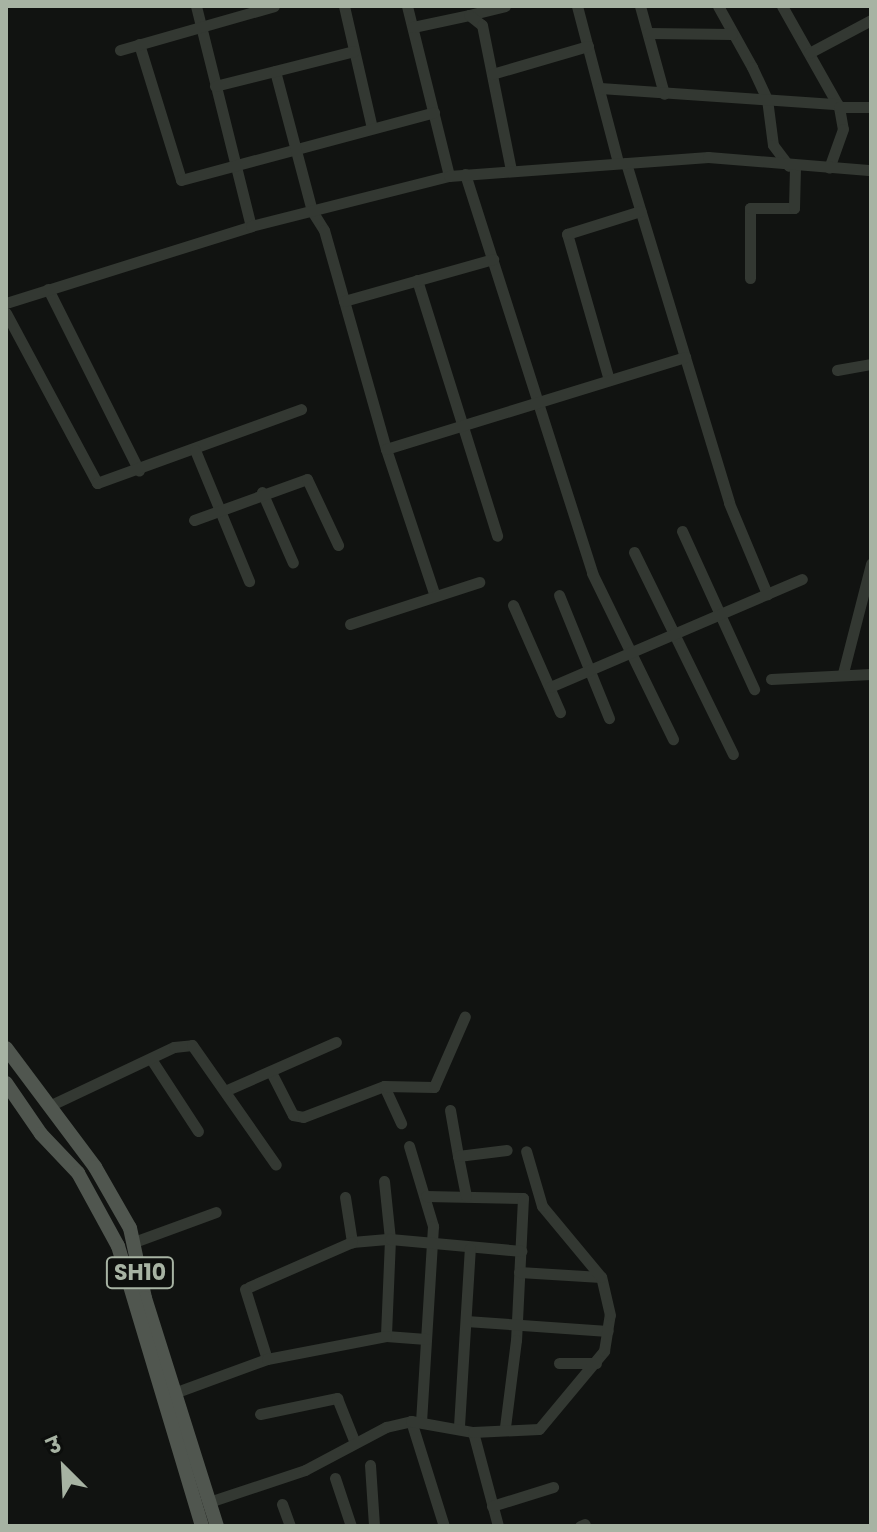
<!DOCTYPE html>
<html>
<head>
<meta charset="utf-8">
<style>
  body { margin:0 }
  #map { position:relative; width:877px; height:1532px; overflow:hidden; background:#111311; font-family:Poppins,"Noto Sans Devanagari",sans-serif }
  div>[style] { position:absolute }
  .minor>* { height:11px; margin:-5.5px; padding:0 5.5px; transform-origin:5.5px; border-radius:5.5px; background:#333832 }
  .major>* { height:14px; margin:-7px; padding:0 7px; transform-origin:7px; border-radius:7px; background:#50564f }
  span { translate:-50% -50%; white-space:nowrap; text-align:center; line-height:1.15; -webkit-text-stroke:6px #0c0e0c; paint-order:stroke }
  .shield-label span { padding:2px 6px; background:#0c0e0c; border:2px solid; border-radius:6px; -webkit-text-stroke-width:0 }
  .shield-label { font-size:22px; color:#a7b3a3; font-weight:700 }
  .frame { position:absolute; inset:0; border:8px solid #a7b3a3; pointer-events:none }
  .north { position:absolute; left:24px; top:1428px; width:80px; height:80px; -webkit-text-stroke:6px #0c0e0c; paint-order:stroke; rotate:336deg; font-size:22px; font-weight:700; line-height:32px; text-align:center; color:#a7b3a3 }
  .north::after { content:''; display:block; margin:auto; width:28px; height:36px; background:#a7b3a3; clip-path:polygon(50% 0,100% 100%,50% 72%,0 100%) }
</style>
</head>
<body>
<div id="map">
  <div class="minor">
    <div style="left:196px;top:6px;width:227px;rotate:76deg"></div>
    <div style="left:344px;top:6px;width:125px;rotate:77.1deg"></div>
    <div style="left:407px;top:6px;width:175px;rotate:76.1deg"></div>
    <div style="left:577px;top:6px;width:161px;rotate:75.3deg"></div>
    <div style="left:640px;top:6px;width:91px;rotate:74.7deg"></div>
    <div style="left:718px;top:6px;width:70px;rotate:60.9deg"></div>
    <div style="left:752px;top:67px;width:35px;rotate:65deg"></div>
    <div style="left:767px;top:99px;width:46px;rotate:82.6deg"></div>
    <div style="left:773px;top:145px;width:26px;rotate:53deg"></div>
    <div style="left:782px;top:6px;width:116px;rotate:60.6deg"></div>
    <div style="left:839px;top:107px;width:22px;rotate:80deg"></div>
    <div style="left:843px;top:129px;width:41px;rotate:109.7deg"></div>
    <div style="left:469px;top:15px;width:37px;rotate:-14deg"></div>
    <div style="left:413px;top:27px;width:57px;rotate:-12.1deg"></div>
    <div style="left:469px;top:15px;width:16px;rotate:38deg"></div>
    <div style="left:482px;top:25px;width:148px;rotate:78.7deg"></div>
    <div style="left:648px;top:33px;width:84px;rotate:0.7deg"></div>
    <div style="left:139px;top:44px;width:142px;rotate:72.8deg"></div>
    <div style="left:181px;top:180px;width:262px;rotate:-15deg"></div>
    <div style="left:120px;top:50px;width:160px;rotate:-15.9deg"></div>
    <div style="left:809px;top:53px;width:70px;rotate:-28deg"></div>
    <div style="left:275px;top:71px;width:145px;rotate:75.2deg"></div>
    <div style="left:312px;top:211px;width:22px;rotate:58deg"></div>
    <div style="left:324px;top:230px;width:228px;rotate:74.2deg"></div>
    <div style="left:386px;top:449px;width:155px;rotate:71.6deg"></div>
    <div style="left:492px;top:74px;width:100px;rotate:-16.3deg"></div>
    <div style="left:215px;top:86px;width:143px;rotate:-14.1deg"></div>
    <div style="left:600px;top:88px;width:238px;rotate:3.9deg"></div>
    <div style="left:839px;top:107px;width:32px"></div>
    <div style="left:626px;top:163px;width:355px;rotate:73.1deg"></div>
    <div style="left:729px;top:503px;width:99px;rotate:67.3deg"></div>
    <div style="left:465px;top:174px;width:419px;rotate:72.3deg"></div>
    <div style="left:592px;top:573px;width:185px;rotate:64deg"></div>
    <div style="left:750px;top:278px;width:70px;rotate:-90deg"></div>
    <div style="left:750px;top:208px;width:44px"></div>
    <div style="left:794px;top:208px;width:42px;rotate:-88.6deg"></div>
    <div style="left:417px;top:280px;width:268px;rotate:72.6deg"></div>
    <div style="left:48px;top:289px;width:203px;rotate:63.4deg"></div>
    <div style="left:344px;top:301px;width:155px;rotate:-15.7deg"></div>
    <div style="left:6px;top:303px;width:257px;rotate:-17.4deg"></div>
    <div style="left:251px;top:226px;width:204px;rotate:-14.2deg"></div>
    <div style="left:449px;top:176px;width:260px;rotate:-4.2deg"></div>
    <div style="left:708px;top:157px;width:164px;rotate:4.6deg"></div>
    <div style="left:6px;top:313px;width:193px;rotate:61.8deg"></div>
    <div style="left:97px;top:483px;width:217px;rotate:-19.9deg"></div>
    <div style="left:837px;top:370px;width:35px;rotate:-10deg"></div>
    <div style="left:609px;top:380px;width:152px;rotate:-106deg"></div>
    <div style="left:567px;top:234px;width:77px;rotate:-17.3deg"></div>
    <div style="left:386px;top:449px;width:313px;rotate:-17.1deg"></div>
    <div style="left:195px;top:450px;width:142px;rotate:67.6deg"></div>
    <div style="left:262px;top:492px;width:77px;rotate:66.4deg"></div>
    <div style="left:194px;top:520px;width:120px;rotate:-19.9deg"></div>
    <div style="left:307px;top:479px;width:73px;rotate:64.8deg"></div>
    <div style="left:682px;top:531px;width:174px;rotate:65.5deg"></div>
    <div style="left:634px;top:552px;width:225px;rotate:63.9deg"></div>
    <div style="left:559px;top:595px;width:133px;rotate:67.9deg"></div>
    <div style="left:513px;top:605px;width:117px;rotate:66.3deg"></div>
    <div style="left:350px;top:624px;width:136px;rotate:-18deg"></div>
    <div style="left:843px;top:673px;width:113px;rotate:-75.6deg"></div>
    <div style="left:771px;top:679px;width:100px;rotate:-2.9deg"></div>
    <div style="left:550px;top:687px;width:274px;rotate:-23.2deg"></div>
    <div style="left:151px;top:1059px;width:86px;rotate:56.9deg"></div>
    <div style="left:272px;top:1074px;width:46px;rotate:62.9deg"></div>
    <div style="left:293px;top:1115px;width:10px;rotate:11deg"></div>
    <div style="left:303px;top:1117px;width:87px;rotate:-20.9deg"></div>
    <div style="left:384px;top:1086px;width:41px;rotate:65.3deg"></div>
    <div style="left:384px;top:1086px;width:50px;rotate:1.1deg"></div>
    <div style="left:434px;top:1087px;width:77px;rotate:-66.4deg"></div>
    <div style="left:227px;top:1090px;width:119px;rotate:-23.8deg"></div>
    <div style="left:49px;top:1106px;width:138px;rotate:-25.3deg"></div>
    <div style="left:174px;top:1047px;width:18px;rotate:-6deg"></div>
    <div style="left:192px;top:1045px;width:146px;rotate:55deg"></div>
    <div style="left:450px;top:1110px;width:47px;rotate:80.1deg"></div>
    <div style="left:409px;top:1146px;width:84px;rotate:73.3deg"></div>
    <div style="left:433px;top:1226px;width:194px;rotate:93.5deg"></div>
    <div style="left:384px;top:1181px;width:58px;rotate:84.1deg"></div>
    <div style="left:390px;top:1239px;width:97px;rotate:92.4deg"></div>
    <div style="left:386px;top:1336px;width:40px;rotate:4.3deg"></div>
    <div style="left:426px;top:1196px;width:97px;rotate:1.2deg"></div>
    <div style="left:523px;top:1198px;width:142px;rotate:92.8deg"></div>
    <div style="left:516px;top:1340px;width:88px;rotate:97.2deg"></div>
    <div style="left:466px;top:1196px;width:41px;rotate:-101.3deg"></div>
    <div style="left:458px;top:1156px;width:49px;rotate:-7deg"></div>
    <div style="left:345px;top:1197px;width:46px;rotate:81.2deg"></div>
    <div style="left:352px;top:1242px;width:38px;rotate:-5deg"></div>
    <div style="left:390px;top:1239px;width:132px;rotate:5.2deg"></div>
    <div style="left:134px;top:1242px;width:87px;rotate:-20.1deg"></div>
    <div style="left:519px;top:1272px;width:82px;rotate:3.5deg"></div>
    <div style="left:249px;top:1287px;width:112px;rotate:-23.6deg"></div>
    <div style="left:245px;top:1289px;width:73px;rotate:72.6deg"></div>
    <div style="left:466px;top:1321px;width:142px;rotate:4deg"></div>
    <div style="left:559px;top:1363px;width:37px"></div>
    <div style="left:174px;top:1393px;width:99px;rotate:-20.1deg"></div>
    <div style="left:267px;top:1359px;width:121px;rotate:-10.9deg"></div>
    <div style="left:260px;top:1414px;width:79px;rotate:-11.7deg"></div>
    <div style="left:337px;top:1398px;width:48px;rotate:68.2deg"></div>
    <div style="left:411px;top:1421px;width:110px;rotate:72.6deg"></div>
    <div style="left:459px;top:1426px;width:178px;rotate:-86.5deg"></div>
    <div style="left:473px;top:1432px;width:97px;rotate:75.1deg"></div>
    <div style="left:370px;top:1465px;width:61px;rotate:86.2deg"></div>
    <div style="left:335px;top:1478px;width:51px;rotate:71.6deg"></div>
    <div style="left:209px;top:1502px;width:101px;rotate:-18.4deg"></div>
    <div style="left:305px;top:1470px;width:92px;rotate:-28deg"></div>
    <div style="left:386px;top:1427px;width:26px;rotate:-13deg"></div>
    <div style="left:411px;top:1421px;width:63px;rotate:10.1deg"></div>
    <div style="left:473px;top:1432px;width:66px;rotate:-2.6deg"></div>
    <div style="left:539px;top:1429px;width:102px;rotate:-50.2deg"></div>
    <div style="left:604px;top:1351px;width:36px;rotate:-81deg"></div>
    <div style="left:610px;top:1315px;width:39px;rotate:-103deg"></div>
    <div style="left:601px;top:1277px;width:92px;rotate:-129.7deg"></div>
    <div style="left:542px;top:1206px;width:57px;rotate:-106.2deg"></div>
    <div style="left:282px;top:1504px;width:23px;rotate:70deg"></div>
    <div style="left:492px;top:1506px;width:64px;rotate:-17.3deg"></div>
    <div style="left:580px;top:1526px;width:5px;rotate:-22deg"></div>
  </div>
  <div class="major">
    <div style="left:6px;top:1048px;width:149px;rotate:53.2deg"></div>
    <div style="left:95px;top:1167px;width:70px;rotate:60.2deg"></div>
    <div style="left:130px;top:1228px;width:72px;rotate:77.9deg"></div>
    <div style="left:145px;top:1298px;width:239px;rotate:72.5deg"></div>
    <div style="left:6px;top:1083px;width:62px;rotate:55.5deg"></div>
    <div style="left:41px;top:1134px;width:54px;rotate:46.5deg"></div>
    <div style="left:78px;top:1173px;width:83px;rotate:61.3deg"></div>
    <div style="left:118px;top:1246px;width:292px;rotate:73.3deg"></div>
  </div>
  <div class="shield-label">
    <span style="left:140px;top:1273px">SH10</span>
  </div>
  <div class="frame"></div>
  <div class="north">उ</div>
</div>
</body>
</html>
